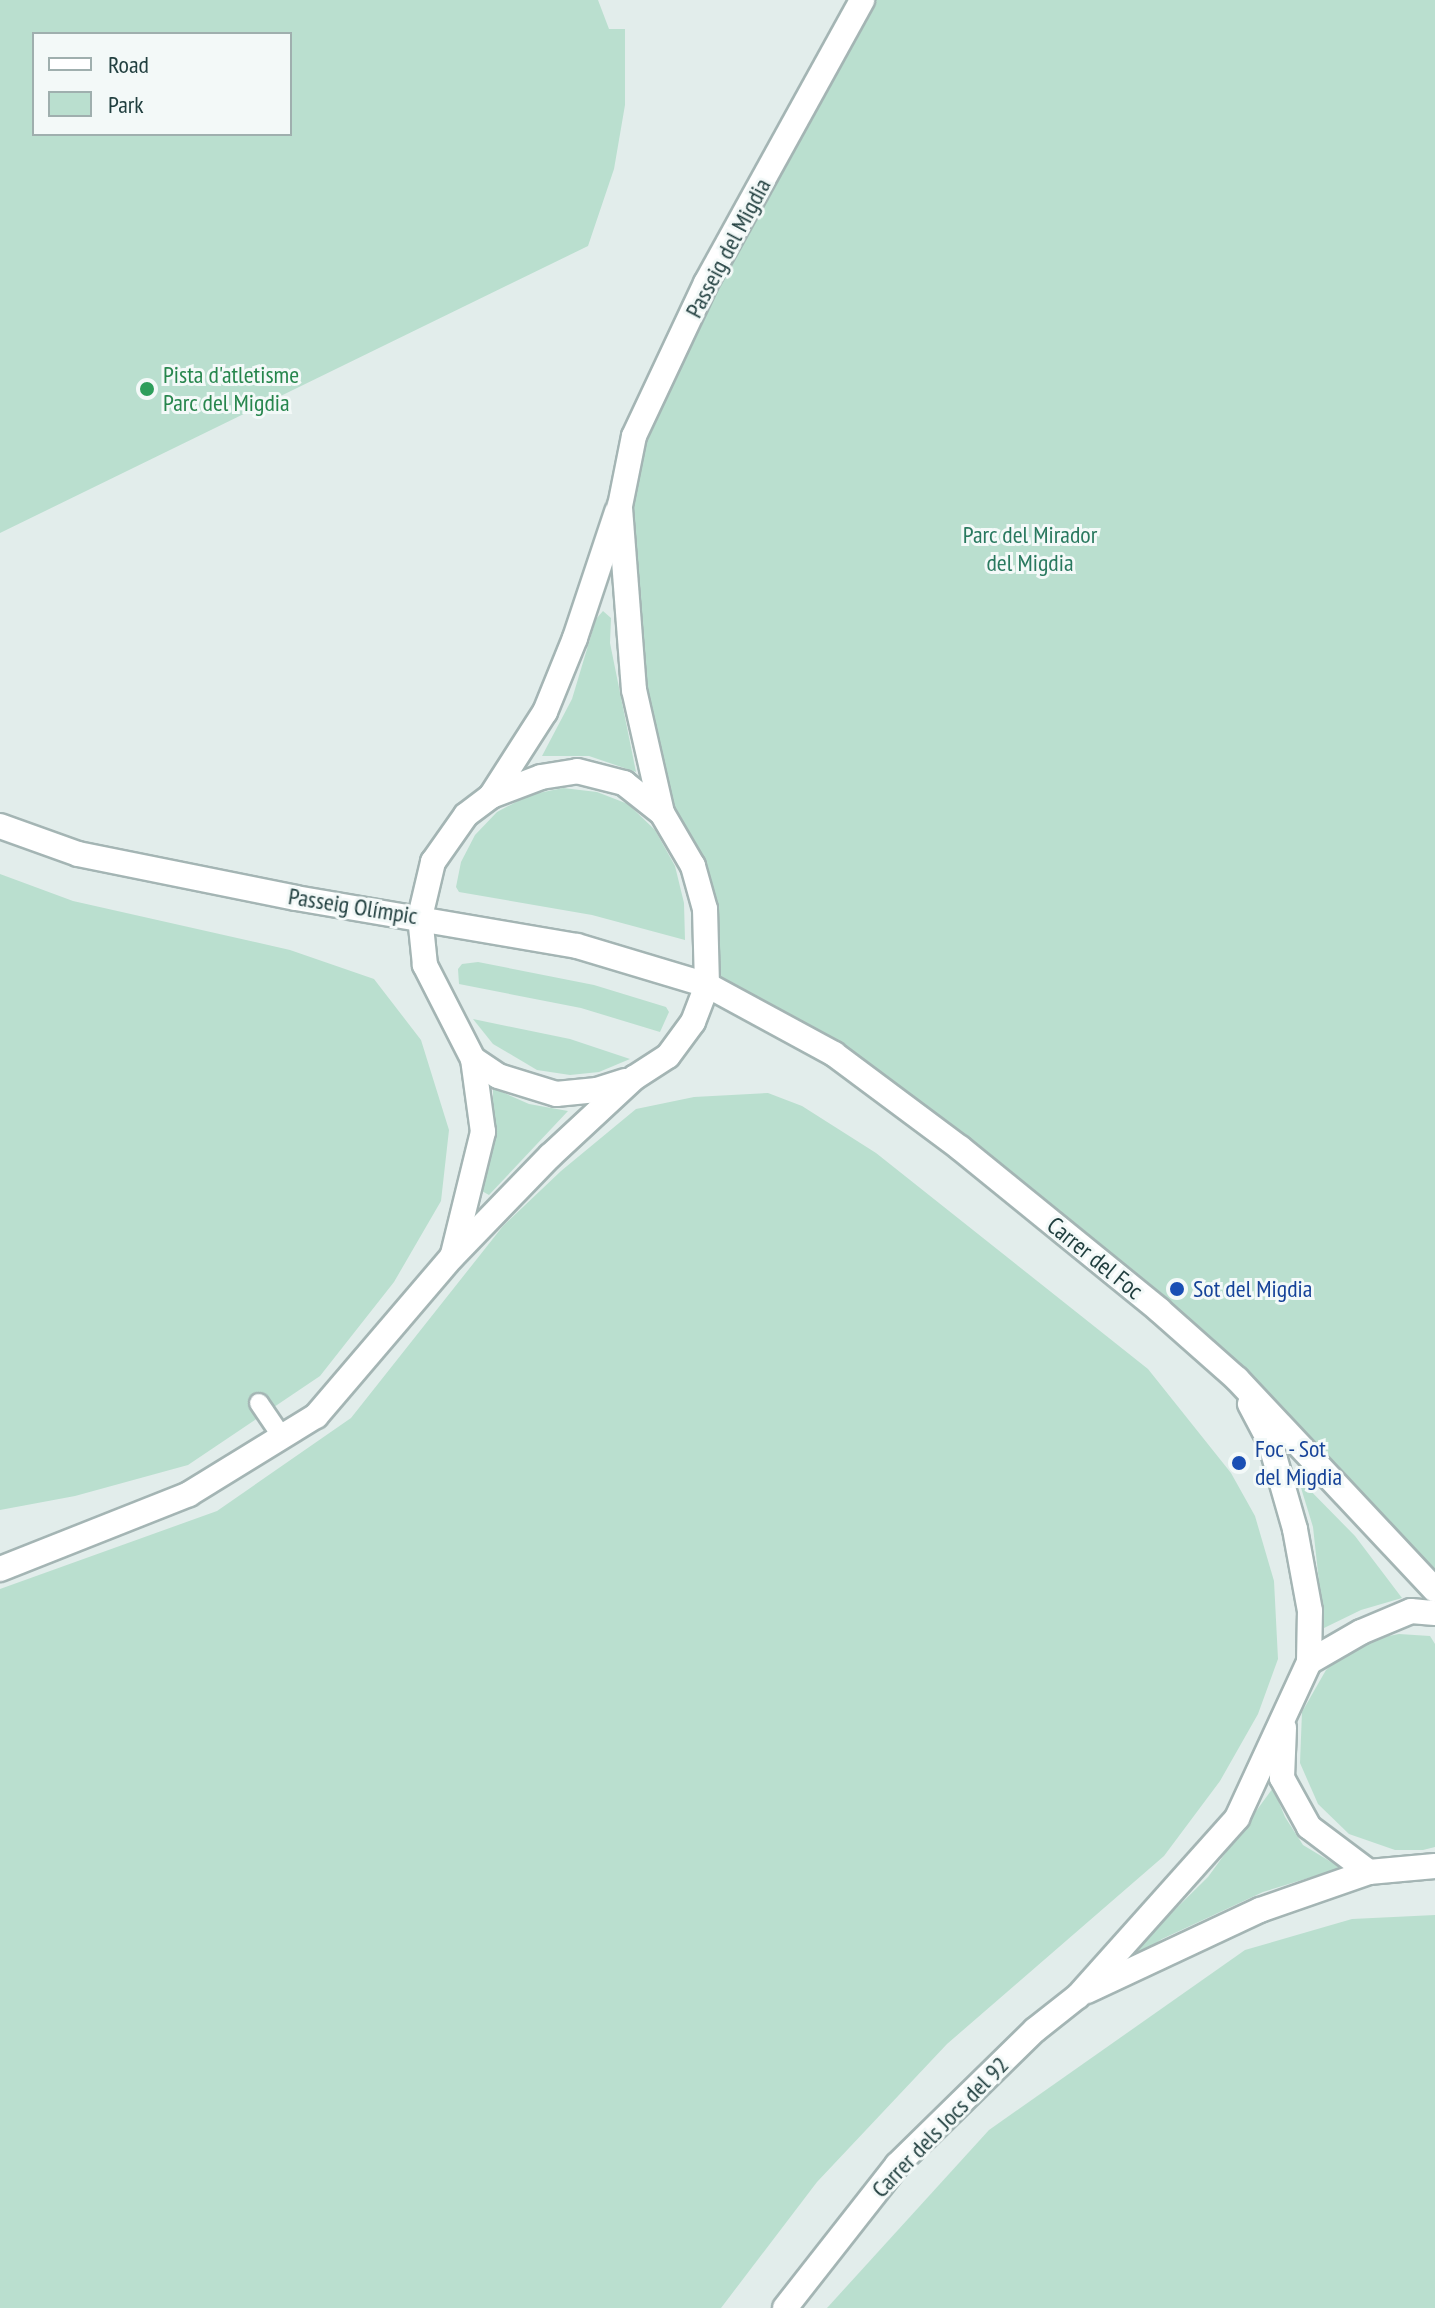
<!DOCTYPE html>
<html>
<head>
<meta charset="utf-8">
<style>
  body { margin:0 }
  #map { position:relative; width:1435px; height:2308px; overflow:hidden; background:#e2edeb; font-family:"PT Sans Narrow",sans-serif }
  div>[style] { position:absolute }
  .green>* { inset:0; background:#badfcf }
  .roads { filter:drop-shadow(2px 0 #a4b5b4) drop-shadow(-2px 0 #a4b5b4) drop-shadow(0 2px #a4b5b4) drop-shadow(0 -2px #a4b5b4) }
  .service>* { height:18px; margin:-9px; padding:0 9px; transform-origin:9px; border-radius:9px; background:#fff }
  .minor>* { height:24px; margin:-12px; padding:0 12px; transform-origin:12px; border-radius:12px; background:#fff }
  .tertiary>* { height:24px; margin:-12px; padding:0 12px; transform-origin:12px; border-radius:12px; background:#fff }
  .dots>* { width:22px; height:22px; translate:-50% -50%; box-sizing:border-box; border:4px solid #f3f9f8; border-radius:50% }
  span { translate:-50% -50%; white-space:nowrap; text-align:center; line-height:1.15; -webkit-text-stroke:6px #f3f9f8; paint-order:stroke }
  .street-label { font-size:24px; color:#213f3f }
  .leisure-label { font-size:24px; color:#27864d }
  .left { translate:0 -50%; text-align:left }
  .park-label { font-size:24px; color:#29795f }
  .transit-label { font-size:24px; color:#164399 }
  .legend { position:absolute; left:32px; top:32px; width:260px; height:104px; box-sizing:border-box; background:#f3f9f8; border:2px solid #9fafae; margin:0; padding:10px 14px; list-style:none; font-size:24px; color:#213f3f }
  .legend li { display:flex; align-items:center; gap:16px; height:40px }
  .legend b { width:40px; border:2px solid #9fafae }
</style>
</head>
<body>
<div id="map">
  <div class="green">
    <div style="clip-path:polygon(evenodd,0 0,598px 0,609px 29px,625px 29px,625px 105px,614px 169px,588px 246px,0 533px,0 0,34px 34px,290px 34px,290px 134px,34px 134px,34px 34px)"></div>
    <div style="clip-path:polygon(862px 0,1435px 0,1435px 1590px,1237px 1379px,960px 1148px,707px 985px,705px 909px,662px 813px,634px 690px,625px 480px,634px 436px)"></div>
    <div style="clip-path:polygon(603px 611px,611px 618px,610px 643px,636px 772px,589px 756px,542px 756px,572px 699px,596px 619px)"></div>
    <div style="clip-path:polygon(563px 788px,597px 792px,628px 804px,655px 830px,675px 866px,684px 903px,685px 940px,592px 915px,459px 892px,456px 887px,461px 862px,475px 835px,497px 812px,529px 795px)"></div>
    <div style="clip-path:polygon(0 874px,73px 901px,290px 950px,374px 979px,421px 1040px,449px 1130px,441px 1201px,394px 1282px,320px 1376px,188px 1465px,75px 1496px,0 1510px)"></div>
    <div style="clip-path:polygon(478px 962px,594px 985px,666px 1007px,669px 1012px,660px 1032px,581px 1008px,459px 984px,458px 969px,462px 964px)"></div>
    <div style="clip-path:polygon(473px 1019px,570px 1039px,630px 1059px,599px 1072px,570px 1075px,537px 1070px,493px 1044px)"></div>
    <div style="clip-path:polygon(493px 1088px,529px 1104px,568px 1111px,489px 1195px,480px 1190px,493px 1143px)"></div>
    <div style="clip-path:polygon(768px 1093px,802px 1106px,876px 1153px,1148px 1369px,1231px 1473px,1255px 1516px,1274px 1581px,1278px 1659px,1258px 1714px,1220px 1781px,1164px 1856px,947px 2044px,817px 2182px,721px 2308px,0 2308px,0 1589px,217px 1511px,351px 1418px,503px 1226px,561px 1171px,636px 1109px,694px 1097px)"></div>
    <div style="clip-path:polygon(1298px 1478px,1355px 1536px,1402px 1598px,1361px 1610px,1324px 1628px,1313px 1527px)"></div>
    <div style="clip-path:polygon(1399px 1634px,1430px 1636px,1435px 1644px,1435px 1847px,1423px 1850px,1395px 1850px,1349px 1834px,1318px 1804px,1300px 1763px,1302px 1712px,1326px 1670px,1342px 1655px,1373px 1639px)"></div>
    <div style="clip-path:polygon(1273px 1788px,1285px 1817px,1303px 1845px,1341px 1868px,1263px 1892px,1162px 1939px,1134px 1958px,1130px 1954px,1208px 1877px)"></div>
    <div style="clip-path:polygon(1435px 1915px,1435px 2308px,827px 2308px,989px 2130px,1245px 1950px,1352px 1919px)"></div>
  </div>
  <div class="roads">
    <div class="service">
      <div style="left:259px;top:1403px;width:41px;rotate:55.9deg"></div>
    </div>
    <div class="minor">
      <div style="left:620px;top:506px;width:71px;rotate:-78.7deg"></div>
      <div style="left:634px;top:436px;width:169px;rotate:-64.8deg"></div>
      <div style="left:706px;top:283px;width:323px;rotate:-61.1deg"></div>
      <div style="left:0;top:1569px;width:203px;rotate:-21.6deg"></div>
      <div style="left:189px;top:1494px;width:149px;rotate:-31.6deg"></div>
      <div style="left:316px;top:1416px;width:209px;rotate:-49.5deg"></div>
      <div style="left:785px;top:2308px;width:182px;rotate:-51.9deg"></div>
      <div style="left:897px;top:2165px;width:193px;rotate:-44.4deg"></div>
      <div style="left:1035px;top:2030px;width:55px;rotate:-38.3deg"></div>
    </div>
    <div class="tertiary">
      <div style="left:491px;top:796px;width:53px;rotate:-20.8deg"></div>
      <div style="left:541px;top:777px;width:36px;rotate:-9deg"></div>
      <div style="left:577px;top:771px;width:49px;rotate:14.3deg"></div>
      <div style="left:624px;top:783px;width:48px;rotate:38.3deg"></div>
      <div style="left:0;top:826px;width:83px;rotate:19.7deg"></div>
      <div style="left:78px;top:854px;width:222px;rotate:11.4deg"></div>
      <div style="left:296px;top:898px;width:285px;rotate:9.7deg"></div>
      <div style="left:577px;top:946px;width:136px;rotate:16.7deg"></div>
      <div style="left:707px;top:985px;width:145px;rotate:28.5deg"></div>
      <div style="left:834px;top:1054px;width:157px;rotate:36.7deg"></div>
      <div style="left:960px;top:1148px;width:257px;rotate:39.1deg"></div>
      <div style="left:1159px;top:1310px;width:104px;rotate:41.5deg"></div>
      <div style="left:1237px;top:1379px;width:289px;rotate:46.8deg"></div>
      <div style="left:473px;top:1059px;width:30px;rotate:34deg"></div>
      <div style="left:498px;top:1076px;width:61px;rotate:17.2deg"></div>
      <div style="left:556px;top:1094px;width:41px;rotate:-5.6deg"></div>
      <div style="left:597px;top:1090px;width:29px;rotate:-18deg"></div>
      <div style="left:453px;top:1254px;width:126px;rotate:-76.2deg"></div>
      <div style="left:483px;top:1132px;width:74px;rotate:-97.8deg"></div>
      <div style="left:473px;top:1059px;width:106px;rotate:-117.1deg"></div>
      <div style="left:425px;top:965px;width:48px;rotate:-95.9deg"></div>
      <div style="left:420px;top:917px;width:57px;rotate:-76.7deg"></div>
      <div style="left:433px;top:862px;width:57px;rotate:-54.9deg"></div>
      <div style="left:466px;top:815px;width:31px;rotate:-37deg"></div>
      <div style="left:491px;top:796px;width:100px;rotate:-57.3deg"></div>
      <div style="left:545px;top:712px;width:80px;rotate:-67.9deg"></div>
      <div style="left:575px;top:638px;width:133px;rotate:-71.6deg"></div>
      <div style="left:452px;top:1257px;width:141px;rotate:-45.9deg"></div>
      <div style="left:550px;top:1156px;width:115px;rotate:-42.9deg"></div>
      <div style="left:634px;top:1078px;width:40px;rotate:-32.9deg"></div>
      <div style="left:668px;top:1056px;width:42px;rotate:-53.7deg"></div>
      <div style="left:693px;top:1022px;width:40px;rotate:-69deg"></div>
      <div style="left:707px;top:985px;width:76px;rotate:-91.5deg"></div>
      <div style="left:705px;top:909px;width:45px;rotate:-105.6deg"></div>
      <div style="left:693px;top:866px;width:61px;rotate:-120.3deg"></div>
      <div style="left:662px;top:813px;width:126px;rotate:-102.8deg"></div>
      <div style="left:634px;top:690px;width:185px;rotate:-94.4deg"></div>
      <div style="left:1309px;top:1662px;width:60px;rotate:-30deg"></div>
      <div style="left:1361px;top:1632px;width:54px;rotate:-22.8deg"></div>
      <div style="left:1411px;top:1611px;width:24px;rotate:5deg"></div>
      <div style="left:1284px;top:1728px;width:50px;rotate:92.3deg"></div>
      <div style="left:1282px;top:1778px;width:56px;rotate:61.1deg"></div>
      <div style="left:1309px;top:1827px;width:75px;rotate:36.9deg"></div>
      <div style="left:1087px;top:1991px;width:191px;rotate:-25.1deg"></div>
      <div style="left:1260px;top:1910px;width:115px;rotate:-19.2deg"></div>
      <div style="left:1369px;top:1872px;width:66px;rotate:-5.2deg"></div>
      <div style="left:1078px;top:1996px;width:239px;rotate:-48.2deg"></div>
      <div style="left:1237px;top:1818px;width:172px;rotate:-65.2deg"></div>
      <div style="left:1309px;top:1662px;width:51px;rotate:-88.9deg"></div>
      <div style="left:1310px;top:1611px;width:83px;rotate:-100.4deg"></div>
      <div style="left:1295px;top:1529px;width:91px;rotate:-106deg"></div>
      <div style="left:1270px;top:1442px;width:43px;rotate:-117.8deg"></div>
    </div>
  </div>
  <div class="dots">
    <div style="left:147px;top:389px;background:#2e9e5b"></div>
    <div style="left:1177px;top:1289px;background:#1a4fb4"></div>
    <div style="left:1239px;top:1463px;background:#1a4fb4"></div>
  </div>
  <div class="street-label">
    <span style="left:728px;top:248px;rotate:-62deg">Passeig del Migdia</span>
    <span style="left:353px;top:906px;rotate:9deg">Passeig Olímpic</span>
    <span style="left:1095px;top:1258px;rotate:39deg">Carrer del Foc</span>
    <span style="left:940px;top:2127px;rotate:-46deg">Carrer dels Jocs del 92</span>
  </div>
  <div class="leisure-label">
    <span class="left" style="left:163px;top:389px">Pista d'atletisme<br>Parc del Migdia</span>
  </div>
  <div class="park-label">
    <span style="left:1030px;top:549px">Parc del Mirador<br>del Migdia</span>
  </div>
  <div class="transit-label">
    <span class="left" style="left:1193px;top:1289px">Sot del Migdia</span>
    <span class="left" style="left:1255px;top:1463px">Foc - Sot<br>del Migdia</span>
  </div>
  <ul class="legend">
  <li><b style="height:10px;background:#fff"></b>Road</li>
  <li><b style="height:22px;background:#badfcf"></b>Park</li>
  </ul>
</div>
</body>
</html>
